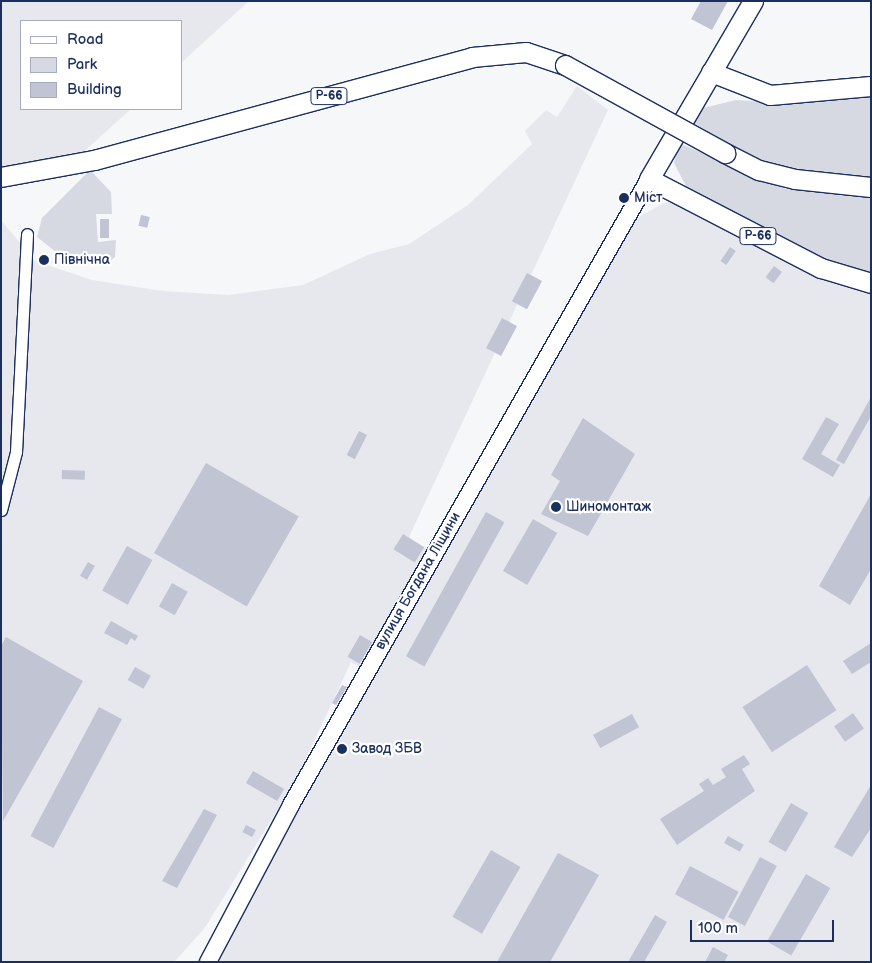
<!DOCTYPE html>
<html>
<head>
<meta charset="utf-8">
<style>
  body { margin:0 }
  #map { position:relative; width:872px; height:963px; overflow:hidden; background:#f6f7f9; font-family:"Balsamiq Sans",sans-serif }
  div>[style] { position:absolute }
  .built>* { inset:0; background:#e6e8ee }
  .green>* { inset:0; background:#d6d9e2 }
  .building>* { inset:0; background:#c0c4d3; transform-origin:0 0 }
  .roads { filter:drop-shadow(1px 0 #1b2f5e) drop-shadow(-1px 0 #1b2f5e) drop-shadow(0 1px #1b2f5e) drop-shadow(0 -1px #1b2f5e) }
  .minor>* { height:11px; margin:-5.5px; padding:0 5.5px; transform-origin:5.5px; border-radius:5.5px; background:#fff }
  .secondary>* { height:16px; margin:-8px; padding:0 8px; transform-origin:8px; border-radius:8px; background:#fff }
  .primary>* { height:19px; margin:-9.5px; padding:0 9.5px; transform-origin:9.5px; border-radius:9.5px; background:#fff }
  .bridges { filter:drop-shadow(1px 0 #1b2f5e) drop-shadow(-1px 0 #1b2f5e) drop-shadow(0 1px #1b2f5e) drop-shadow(0 -1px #1b2f5e) }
  .primary-bridge>* { height:19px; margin:-9.5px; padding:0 9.5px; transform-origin:9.5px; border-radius:9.5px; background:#fff }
  .dots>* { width:14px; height:14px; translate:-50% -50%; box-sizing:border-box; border:2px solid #fff; border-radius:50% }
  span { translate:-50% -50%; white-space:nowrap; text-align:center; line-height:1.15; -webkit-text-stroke:4.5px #fff; paint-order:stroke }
  .shield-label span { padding:1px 4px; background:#fff; border:1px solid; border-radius:4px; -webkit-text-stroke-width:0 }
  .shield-label { font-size:12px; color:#1b2f5e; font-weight:700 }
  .poi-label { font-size:14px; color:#1b2f5e }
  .left { translate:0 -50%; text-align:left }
  .street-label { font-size:14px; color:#1b2f5e }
  .frame { position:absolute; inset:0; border:2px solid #1b2f5e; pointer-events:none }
  .legend { position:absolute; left:20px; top:20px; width:162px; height:90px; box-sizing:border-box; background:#fff; border:1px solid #a4acbf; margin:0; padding:6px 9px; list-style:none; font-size:15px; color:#1b2f5e }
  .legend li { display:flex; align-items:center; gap:10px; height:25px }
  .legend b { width:25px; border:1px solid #a4acbf }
  .scale { position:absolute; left:690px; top:920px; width:144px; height:22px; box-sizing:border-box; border:2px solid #1b2f5e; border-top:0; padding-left:6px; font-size:15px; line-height:18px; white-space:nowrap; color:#1b2f5e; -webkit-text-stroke:4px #fff; paint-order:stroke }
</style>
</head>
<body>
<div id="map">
  <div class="built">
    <div style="clip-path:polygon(1px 1px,249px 1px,181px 63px,181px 21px,21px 21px,21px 109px,131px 109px,78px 157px,1px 169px)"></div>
    <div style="clip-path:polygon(577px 86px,608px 110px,409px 537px,429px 551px,359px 667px,351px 662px,296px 780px,204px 929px,174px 962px,1px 962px,1px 220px,35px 261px,92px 280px,163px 291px,228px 295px,303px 285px,370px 254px,409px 244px,468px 205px,532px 144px,525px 131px,546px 110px,557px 117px)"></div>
    <div style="clip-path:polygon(678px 202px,843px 286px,871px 291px,871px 962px,213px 962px,632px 221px,664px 203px)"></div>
  </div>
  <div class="green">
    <div style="clip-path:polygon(871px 93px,871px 180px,811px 175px,762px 163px,689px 120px,699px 109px,736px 100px,769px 102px)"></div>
    <div style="clip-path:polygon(679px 143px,785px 189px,871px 197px,871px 281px,689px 192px,674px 163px)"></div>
    <div style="clip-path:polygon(90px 170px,111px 192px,112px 214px,96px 214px,98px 242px,116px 240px,115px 257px,110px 261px,65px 259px,37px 237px,42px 218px)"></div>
  </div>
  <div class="building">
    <div style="clip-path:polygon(701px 1px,728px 1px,712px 30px,691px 19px)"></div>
    <div style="left:141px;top:215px;width:9px;height:11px;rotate:13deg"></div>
    <div style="left:100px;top:219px;width:9px;height:19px"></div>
    <div style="left:730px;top:247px;width:7px;height:17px;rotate:34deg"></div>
    <div style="left:774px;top:266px;width:10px;height:14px;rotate:37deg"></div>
    <div style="left:527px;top:273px;width:17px;height:32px;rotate:28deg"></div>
    <div style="left:502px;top:318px;width:17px;height:34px;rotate:28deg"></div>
    <div style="clip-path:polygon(871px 397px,871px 416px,844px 464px,836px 460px)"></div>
    <div style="clip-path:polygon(826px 417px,839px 424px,821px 454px,840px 465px,833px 477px,802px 459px)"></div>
    <div style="clip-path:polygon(583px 418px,635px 454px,588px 536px,541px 514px,560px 481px,551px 475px)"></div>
    <div style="left:359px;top:431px;width:9px;height:27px;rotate:27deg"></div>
    <div style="left:206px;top:463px;width:107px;height:104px;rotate:30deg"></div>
    <div style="left:62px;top:470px;width:23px;height:9px;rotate:2deg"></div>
    <div style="clip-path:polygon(871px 494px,871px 569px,850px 605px,819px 586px)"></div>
    <div style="left:486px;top:512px;width:21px;height:165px;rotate:29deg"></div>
    <div style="left:533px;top:519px;width:28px;height:60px;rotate:30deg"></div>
    <div style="left:403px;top:534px;width:25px;height:18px;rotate:32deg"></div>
    <div style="left:127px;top:546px;width:29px;height:51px;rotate:29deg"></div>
    <div style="left:88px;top:562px;width:8px;height:16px;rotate:30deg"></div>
    <div style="left:172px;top:583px;width:18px;height:27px;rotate:29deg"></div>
    <div style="clip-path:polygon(111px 621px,138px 636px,135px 641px,131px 638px,127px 645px,104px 633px)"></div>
    <div style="left:360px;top:635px;width:14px;height:25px;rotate:30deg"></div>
    <div style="clip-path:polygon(6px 637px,83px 681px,3px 821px,1px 646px)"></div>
    <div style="clip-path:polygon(871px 643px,871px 662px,852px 674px,843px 661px)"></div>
    <div style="left:807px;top:665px;width:54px;height:77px;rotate:57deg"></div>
    <div style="left:135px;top:667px;width:18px;height:15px;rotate:29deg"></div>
    <div style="clip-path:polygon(342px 685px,347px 687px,336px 705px,332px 703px)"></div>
    <div style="left:99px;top:707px;width:26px;height:146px;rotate:28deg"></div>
    <div style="left:853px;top:713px;width:19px;height:23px;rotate:55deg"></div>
    <div style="left:632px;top:714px;width:15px;height:44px;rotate:62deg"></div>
    <div style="clip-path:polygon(744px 755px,750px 764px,742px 769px,755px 791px,677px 845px,660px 819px,704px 791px,699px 784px,708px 778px,713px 785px,726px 777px,721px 769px)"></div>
    <div style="left:253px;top:771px;width:36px;height:14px;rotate:30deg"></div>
    <div style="clip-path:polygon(871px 785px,871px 828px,852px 857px,834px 847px)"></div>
    <div style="left:791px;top:803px;width:20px;height:45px;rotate:30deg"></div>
    <div style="clip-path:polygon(204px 809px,217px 815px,177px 888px,162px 881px)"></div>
    <div style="left:246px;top:825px;width:11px;height:8px;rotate:27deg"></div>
    <div style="left:728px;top:836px;width:18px;height:8px;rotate:29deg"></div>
    <div style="left:491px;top:850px;width:34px;height:77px;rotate:30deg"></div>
    <div style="clip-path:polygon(558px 853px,599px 875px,550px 962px,497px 962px)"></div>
    <div style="left:760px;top:857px;width:19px;height:68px;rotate:28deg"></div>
    <div style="left:690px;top:866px;width:55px;height:32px;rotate:28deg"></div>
    <div style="left:806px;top:874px;width:28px;height:78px;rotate:30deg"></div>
    <div style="clip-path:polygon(655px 915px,667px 922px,644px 962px,628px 962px)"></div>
    <div style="clip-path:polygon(713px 947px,728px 955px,724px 962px,705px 962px)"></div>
  </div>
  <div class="roads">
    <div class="minor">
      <div style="left:1px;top:510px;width:60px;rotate:-75.5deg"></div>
      <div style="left:16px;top:452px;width:218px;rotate:-87.1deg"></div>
    </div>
    <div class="secondary">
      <div style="left:208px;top:962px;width:178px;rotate:-62.1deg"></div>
      <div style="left:291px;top:805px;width:721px;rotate:-60.24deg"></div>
    </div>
    <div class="primary">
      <div style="left:753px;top:1px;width:206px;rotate:120.3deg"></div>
      <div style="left:649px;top:179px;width:194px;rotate:27.4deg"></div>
      <div style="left:821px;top:268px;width:52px;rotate:16.7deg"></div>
      <div style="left:711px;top:72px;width:63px;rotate:21.3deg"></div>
      <div style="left:770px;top:95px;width:101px;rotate:-5.1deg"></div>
      <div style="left:725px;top:153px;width:38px;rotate:27deg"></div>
      <div style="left:759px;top:170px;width:37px;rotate:14deg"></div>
      <div style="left:795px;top:179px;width:76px;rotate:6deg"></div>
      <div style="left:1px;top:177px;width:95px;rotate:-10.4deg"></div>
      <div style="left:94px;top:160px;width:392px;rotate:-15.2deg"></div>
      <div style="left:472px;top:57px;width:54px;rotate:-5.3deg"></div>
      <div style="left:526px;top:52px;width:41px;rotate:18.4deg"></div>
    </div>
  </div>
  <div class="bridges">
    <div class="primary-bridge">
      <div style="left:565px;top:65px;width:183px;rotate:28.8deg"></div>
    </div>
  </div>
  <div class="dots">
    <div style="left:624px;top:198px;background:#1b2f5e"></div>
    <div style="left:44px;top:260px;background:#1b2f5e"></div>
    <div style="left:556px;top:507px;background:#1b2f5e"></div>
    <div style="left:342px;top:749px;background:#1b2f5e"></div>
  </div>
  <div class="shield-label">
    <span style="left:329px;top:96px">Р-66</span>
    <span style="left:758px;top:236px">Р-66</span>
  </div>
  <div class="poi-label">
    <span class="left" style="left:634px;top:198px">Міст</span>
    <span class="left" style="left:54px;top:260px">Північна</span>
    <span class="left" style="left:566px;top:507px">Шиномонтаж</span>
    <span class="left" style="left:352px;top:749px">Завод ЗБВ</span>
  </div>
  <div class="street-label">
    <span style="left:418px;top:581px;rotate:-60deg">вулиця Богдана Ліщини</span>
  </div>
  <div class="frame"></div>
  <ul class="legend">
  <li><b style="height:6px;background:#fff"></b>Road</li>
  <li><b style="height:14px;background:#d6d9e2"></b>Park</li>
  <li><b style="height:14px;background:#c0c4d3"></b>Building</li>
  </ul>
  <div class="scale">100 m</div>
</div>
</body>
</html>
